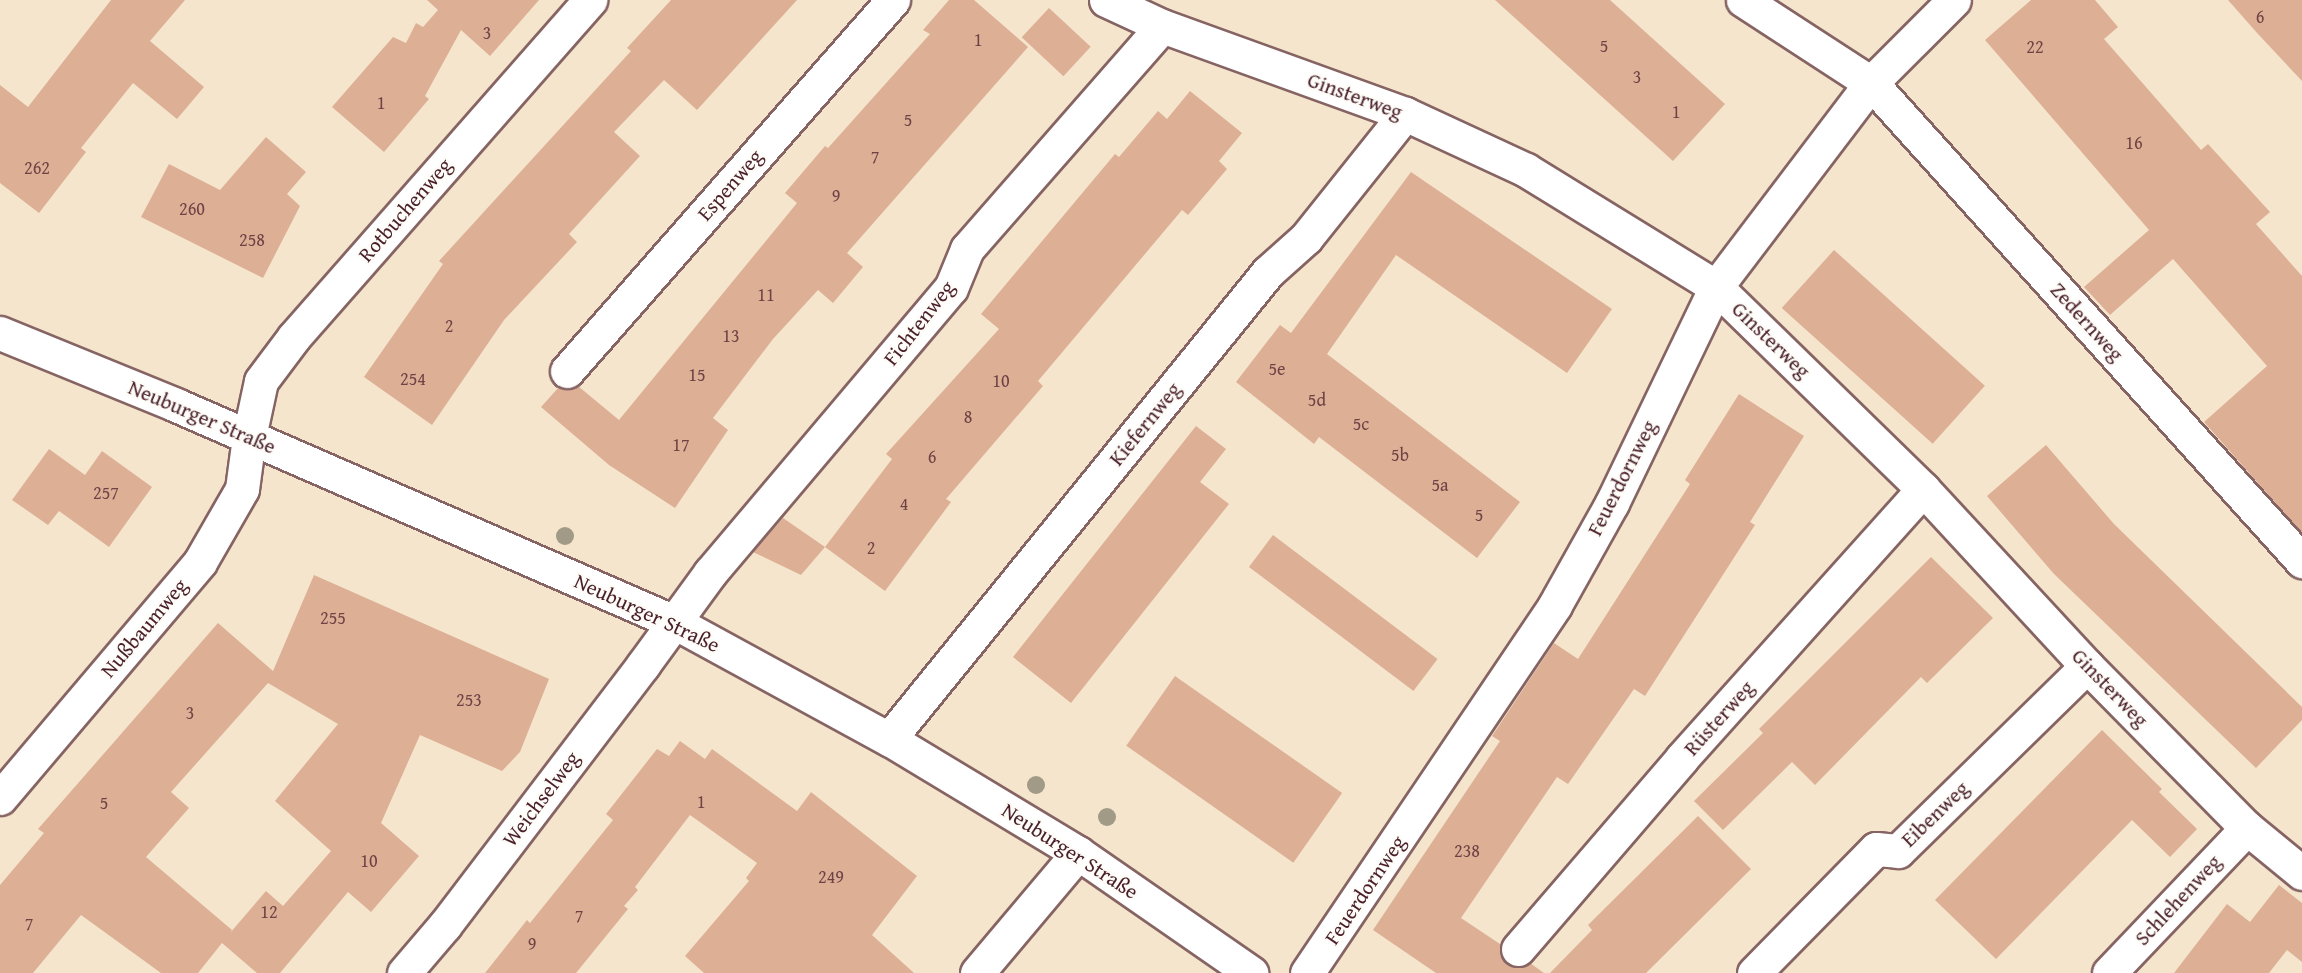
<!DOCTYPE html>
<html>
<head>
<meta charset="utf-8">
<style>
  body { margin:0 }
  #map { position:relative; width:2302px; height:973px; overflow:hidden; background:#f4e5cc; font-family:"Gentium Book Plus",serif }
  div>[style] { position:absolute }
  .building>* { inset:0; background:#ddb096; transform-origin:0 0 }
  .roads { filter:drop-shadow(2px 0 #866463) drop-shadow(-2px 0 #866463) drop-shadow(0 2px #866463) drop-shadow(0 -2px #866463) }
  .minor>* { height:33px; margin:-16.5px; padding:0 16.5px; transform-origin:16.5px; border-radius:16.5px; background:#fff }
  .trees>* { width:18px; height:18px; margin:-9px; border-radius:50%; background:#a09a86 }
  span { translate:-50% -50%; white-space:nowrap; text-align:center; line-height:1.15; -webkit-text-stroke:4.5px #fdfcf7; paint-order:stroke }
  .number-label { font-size:18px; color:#6f4346 }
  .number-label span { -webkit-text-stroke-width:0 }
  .street-label { font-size:21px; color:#4a1f2b }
</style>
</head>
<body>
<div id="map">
  <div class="building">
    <div style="clip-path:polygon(111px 0,185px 0,150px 41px,204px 87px,177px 119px,133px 83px,81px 148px,86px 152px,39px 213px,0 183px,0 85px,28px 107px)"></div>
    <div style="clip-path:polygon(427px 0,539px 0,490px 56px,461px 30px,425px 96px,429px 99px,384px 152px,332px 107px,393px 37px,406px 43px,416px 23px,423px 27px,438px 10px)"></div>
    <div style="clip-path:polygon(671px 0,797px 0,697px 110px,664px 80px,614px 132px,640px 156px,569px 234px,577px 242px,504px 320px,432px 425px,364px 377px,443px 264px,439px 261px,631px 51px,627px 48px)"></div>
    <div style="clip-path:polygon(949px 0,974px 0,1028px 47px,847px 253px,863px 267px,833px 303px,818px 290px,773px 339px,713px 418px,728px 430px,675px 508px,609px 465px,541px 407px,559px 387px,572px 389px,578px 386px,619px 420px,797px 203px,785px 193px,825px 146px,828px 148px,930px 34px,923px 30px)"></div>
    <div style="clip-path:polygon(1495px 0,1610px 0,1725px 104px,1673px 161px)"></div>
    <div style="clip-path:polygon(2031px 0,2095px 0,2118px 27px,2104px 39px,2201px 150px,2208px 144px,2270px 212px,2256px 224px,2302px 276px,2302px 533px,2204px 422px,2267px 366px,2173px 259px,2110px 315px,2084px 287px,2149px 230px,1985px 40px)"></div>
    <div style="clip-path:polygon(2228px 0,2302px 0,2302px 81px,2258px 34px)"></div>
    <div style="left:1049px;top:8px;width:57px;height:40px;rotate:43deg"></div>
    <div style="clip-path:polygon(1190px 91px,1242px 133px,1219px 161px,1227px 169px,1188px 215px,1182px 210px,1038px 381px,1043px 386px,946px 499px,951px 502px,885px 591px,825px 547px,892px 459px,886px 454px,999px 329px,981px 314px,1115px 154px,1119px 157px,1158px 111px,1167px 119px)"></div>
    <div style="clip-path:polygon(266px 137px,306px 172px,287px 194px,300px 206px,263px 278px,141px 217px,169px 164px,220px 190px)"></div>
    <div style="clip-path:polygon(1411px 172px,1612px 309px,1567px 373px,1396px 255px,1327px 354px,1520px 502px,1477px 558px,1319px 437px,1314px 444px,1236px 382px,1280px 325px,1291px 333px)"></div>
    <div style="left:1834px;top:250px;width:203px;height:78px;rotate:42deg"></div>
    <div style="clip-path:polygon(1739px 394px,1804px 436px,1750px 522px,1755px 525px,1645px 696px,1634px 689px,1568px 784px,1557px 777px,1461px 918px,1500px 944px,1500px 955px,1506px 964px,1515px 967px,1530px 963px,1544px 973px,1436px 973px,1373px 930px,1500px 741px,1492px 736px,1554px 643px,1578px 659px,1690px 484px,1685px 480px)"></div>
    <div style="clip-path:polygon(1196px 426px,1226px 449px,1200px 482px,1229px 504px,1071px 703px,1013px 657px)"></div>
    <div style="clip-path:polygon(2046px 445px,2114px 524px,2302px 707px,2302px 720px,2256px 768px,2054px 574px,1987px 496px)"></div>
    <div style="clip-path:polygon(49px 449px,85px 475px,102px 451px,152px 487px,109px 547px,59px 511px,48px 525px,12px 500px)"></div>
    <div style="clip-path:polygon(783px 518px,825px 547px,801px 575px,753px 552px)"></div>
    <div style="left:1273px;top:535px;width:206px;height:40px;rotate:37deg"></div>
    <div style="clip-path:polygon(1931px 557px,1993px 618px,1927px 683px,1921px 677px,1815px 785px,1792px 762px,1723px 830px,1694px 801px,1763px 733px,1759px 729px)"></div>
    <div style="clip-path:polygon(evenodd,314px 575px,549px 679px,520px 752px,502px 771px,420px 735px,381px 823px,419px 856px,371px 912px,348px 892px,280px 973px,257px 973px,222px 943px,198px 973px,161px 973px,81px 915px,33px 973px,0 973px,0 885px,44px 833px,38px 829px,218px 623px,273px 671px,314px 575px,268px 683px,338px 724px,275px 801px,331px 851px,283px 906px,266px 891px,230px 933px,232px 930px,146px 857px,189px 808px,171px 792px,268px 683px)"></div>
    <div style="left:1175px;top:676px;width:204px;height:85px;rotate:35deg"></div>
    <div style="clip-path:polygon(2102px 730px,2162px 789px,2159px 792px,2197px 829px,2170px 857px,2132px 820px,1996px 959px,1935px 900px)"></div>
    <div style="clip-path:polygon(680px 741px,705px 759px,712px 749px,797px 811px,811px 792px,917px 876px,872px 935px,914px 973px,704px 973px,685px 956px,749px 881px,746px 878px,757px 863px,690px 815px,635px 887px,638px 890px,624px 906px,628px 909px,576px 973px,485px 973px,527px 920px,530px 923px,613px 820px,606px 814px,657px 749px,669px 756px)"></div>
    <div style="clip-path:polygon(1698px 816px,1751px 869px,1646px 973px,1550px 973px,1592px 930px,1588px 925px)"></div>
    <div style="clip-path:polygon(2279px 885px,2302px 903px,2302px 962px,2287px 950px,2269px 973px,2174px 973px,2227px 904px,2250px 922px)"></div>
  </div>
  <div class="roads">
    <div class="minor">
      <div style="left:1106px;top:0;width:62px;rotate:24.9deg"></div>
      <div style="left:1162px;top:26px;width:258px;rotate:19.9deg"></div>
      <div style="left:1405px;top:114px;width:133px;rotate:24.8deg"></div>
      <div style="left:1526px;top:170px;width:223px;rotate:31.6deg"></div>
      <div style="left:1716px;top:287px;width:289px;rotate:44.3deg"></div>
      <div style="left:1923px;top:489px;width:241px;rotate:47.2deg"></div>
      <div style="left:2087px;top:666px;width:228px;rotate:45.4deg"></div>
      <div style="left:2247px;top:828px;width:71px;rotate:39.3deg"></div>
      <div style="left:1743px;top:0;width:153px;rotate:33deg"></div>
      <div style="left:1871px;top:83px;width:644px;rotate:47.96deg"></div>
      <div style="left:0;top:333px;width:190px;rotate:22.2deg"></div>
      <div style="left:176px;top:405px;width:543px;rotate:23.54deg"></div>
      <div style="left:674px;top:622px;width:245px;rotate:28.6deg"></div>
      <div style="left:889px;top:739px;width:221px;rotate:31.1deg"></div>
      <div style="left:1078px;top:853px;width:211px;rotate:34.7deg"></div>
      <div style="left:567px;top:371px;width:494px;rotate:-48.7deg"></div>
      <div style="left:889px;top:739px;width:601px;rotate:-50.94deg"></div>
      <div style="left:1268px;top:272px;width:51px;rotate:-41.8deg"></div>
      <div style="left:1306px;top:238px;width:159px;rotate:-51.4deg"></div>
      <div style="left:0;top:798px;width:309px;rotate:-49.7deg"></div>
      <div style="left:200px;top:562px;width:84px;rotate:-60.1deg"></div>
      <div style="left:242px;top:489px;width:52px;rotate:-82.3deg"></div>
      <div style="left:249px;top:437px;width:57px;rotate:-77.9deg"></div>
      <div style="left:261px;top:381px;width:55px;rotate:-53.1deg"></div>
      <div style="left:294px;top:337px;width:449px;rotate:-48.7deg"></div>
      <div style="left:1518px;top:949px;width:252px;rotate:-49.3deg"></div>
      <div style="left:1682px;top:758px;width:361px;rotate:-48.1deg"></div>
      <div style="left:404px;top:973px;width:63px;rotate:-49.5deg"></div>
      <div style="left:445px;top:925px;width:327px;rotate:-52.7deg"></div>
      <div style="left:643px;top:665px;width:114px;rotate:-53.9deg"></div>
      <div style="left:710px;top:573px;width:373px;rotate:-49.8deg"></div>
      <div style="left:951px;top:288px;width:42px;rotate:-67.7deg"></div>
      <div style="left:967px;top:249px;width:296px;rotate:-48.8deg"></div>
      <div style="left:977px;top:973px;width:157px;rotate:-49.9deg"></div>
      <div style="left:1307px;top:973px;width:444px;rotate:-56deg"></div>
      <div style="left:1555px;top:605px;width:117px;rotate:-60.8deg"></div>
      <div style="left:1612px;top:503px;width:240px;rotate:-64.3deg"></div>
      <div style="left:1716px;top:287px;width:256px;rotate:-52.8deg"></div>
      <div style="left:1871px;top:83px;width:117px;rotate:-45deg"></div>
      <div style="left:1754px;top:973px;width:174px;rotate:-45.5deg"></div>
      <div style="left:1876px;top:849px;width:22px;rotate:5deg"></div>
      <div style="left:1898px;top:851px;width:264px;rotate:-44.4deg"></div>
      <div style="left:2109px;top:973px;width:200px;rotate:-46.4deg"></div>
    </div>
  </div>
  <div class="trees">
    <div style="left:565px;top:536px"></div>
    <div style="left:1036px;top:785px"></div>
    <div style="left:1107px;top:817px"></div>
  </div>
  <div class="number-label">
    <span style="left:2260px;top:17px">6</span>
    <span style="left:487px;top:33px">3</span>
    <span style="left:978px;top:40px">1</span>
    <span style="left:1604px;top:46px">5</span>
    <span style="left:2035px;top:47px">22</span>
    <span style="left:1637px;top:77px">3</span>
    <span style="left:381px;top:103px">1</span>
    <span style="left:1676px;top:112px">1</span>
    <span style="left:908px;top:120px">5</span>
    <span style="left:2134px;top:143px">16</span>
    <span style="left:875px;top:157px">7</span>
    <span style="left:37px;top:168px">262</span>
    <span style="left:836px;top:196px">9</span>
    <span style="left:192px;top:209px">260</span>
    <span style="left:252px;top:240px">258</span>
    <span style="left:766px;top:295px">11</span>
    <span style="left:449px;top:326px">2</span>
    <span style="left:731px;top:336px">13</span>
    <span style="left:1277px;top:369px">5e</span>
    <span style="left:697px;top:375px">15</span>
    <span style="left:413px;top:379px">254</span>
    <span style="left:1001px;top:381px">10</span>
    <span style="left:1317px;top:400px">5d</span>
    <span style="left:968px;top:417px">8</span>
    <span style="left:1361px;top:424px">5c</span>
    <span style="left:681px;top:445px">17</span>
    <span style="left:1400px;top:455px">5b</span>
    <span style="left:932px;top:457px">6</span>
    <span style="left:1440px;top:485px">5a</span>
    <span style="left:106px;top:493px">257</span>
    <span style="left:904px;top:504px">4</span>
    <span style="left:1479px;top:515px">5</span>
    <span style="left:871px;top:548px">2</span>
    <span style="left:333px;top:618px">255</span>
    <span style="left:469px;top:700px">253</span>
    <span style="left:190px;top:713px">3</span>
    <span style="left:701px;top:802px">1</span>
    <span style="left:104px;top:803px">5</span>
    <span style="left:1467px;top:851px">238</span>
    <span style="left:369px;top:861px">10</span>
    <span style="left:831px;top:877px">249</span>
    <span style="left:269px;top:912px">12</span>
    <span style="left:579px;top:916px">7</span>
    <span style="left:29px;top:924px">7</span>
    <span style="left:532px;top:944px">9</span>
  </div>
  <div class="street-label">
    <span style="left:1355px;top:96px;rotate:20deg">Ginsterweg</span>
    <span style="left:730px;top:185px;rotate:-49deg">Espenweg</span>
    <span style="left:405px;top:210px;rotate:-49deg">Rotbuchenweg</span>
    <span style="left:2087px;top:322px;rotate:48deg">Zedernweg</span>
    <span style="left:919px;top:323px;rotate:-52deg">Fichtenweg</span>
    <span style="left:1771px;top:340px;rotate:44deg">Ginsterweg</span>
    <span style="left:202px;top:417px;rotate:23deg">Neuburger Straße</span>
    <span style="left:1145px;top:424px;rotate:-51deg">Kiefernweg</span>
    <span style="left:1622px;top:478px;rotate:-63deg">Feuerdornweg</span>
    <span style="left:647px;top:613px;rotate:25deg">Neuburger Straße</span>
    <span style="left:144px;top:628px;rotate:-50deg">Nußbaumweg</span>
    <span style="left:2110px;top:688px;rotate:46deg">Ginsterweg</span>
    <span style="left:1719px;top:718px;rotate:-48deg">Rüsterweg</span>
    <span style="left:541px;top:799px;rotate:-53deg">Weichselweg</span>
    <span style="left:1935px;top:814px;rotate:-44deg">Eibenweg</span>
    <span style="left:1070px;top:851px;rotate:33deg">Neuburger Straße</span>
    <span style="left:1365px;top:890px;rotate:-56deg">Feuerdornweg</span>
    <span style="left:2178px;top:900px;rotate:-47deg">Schlehenweg</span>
  </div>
</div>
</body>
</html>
